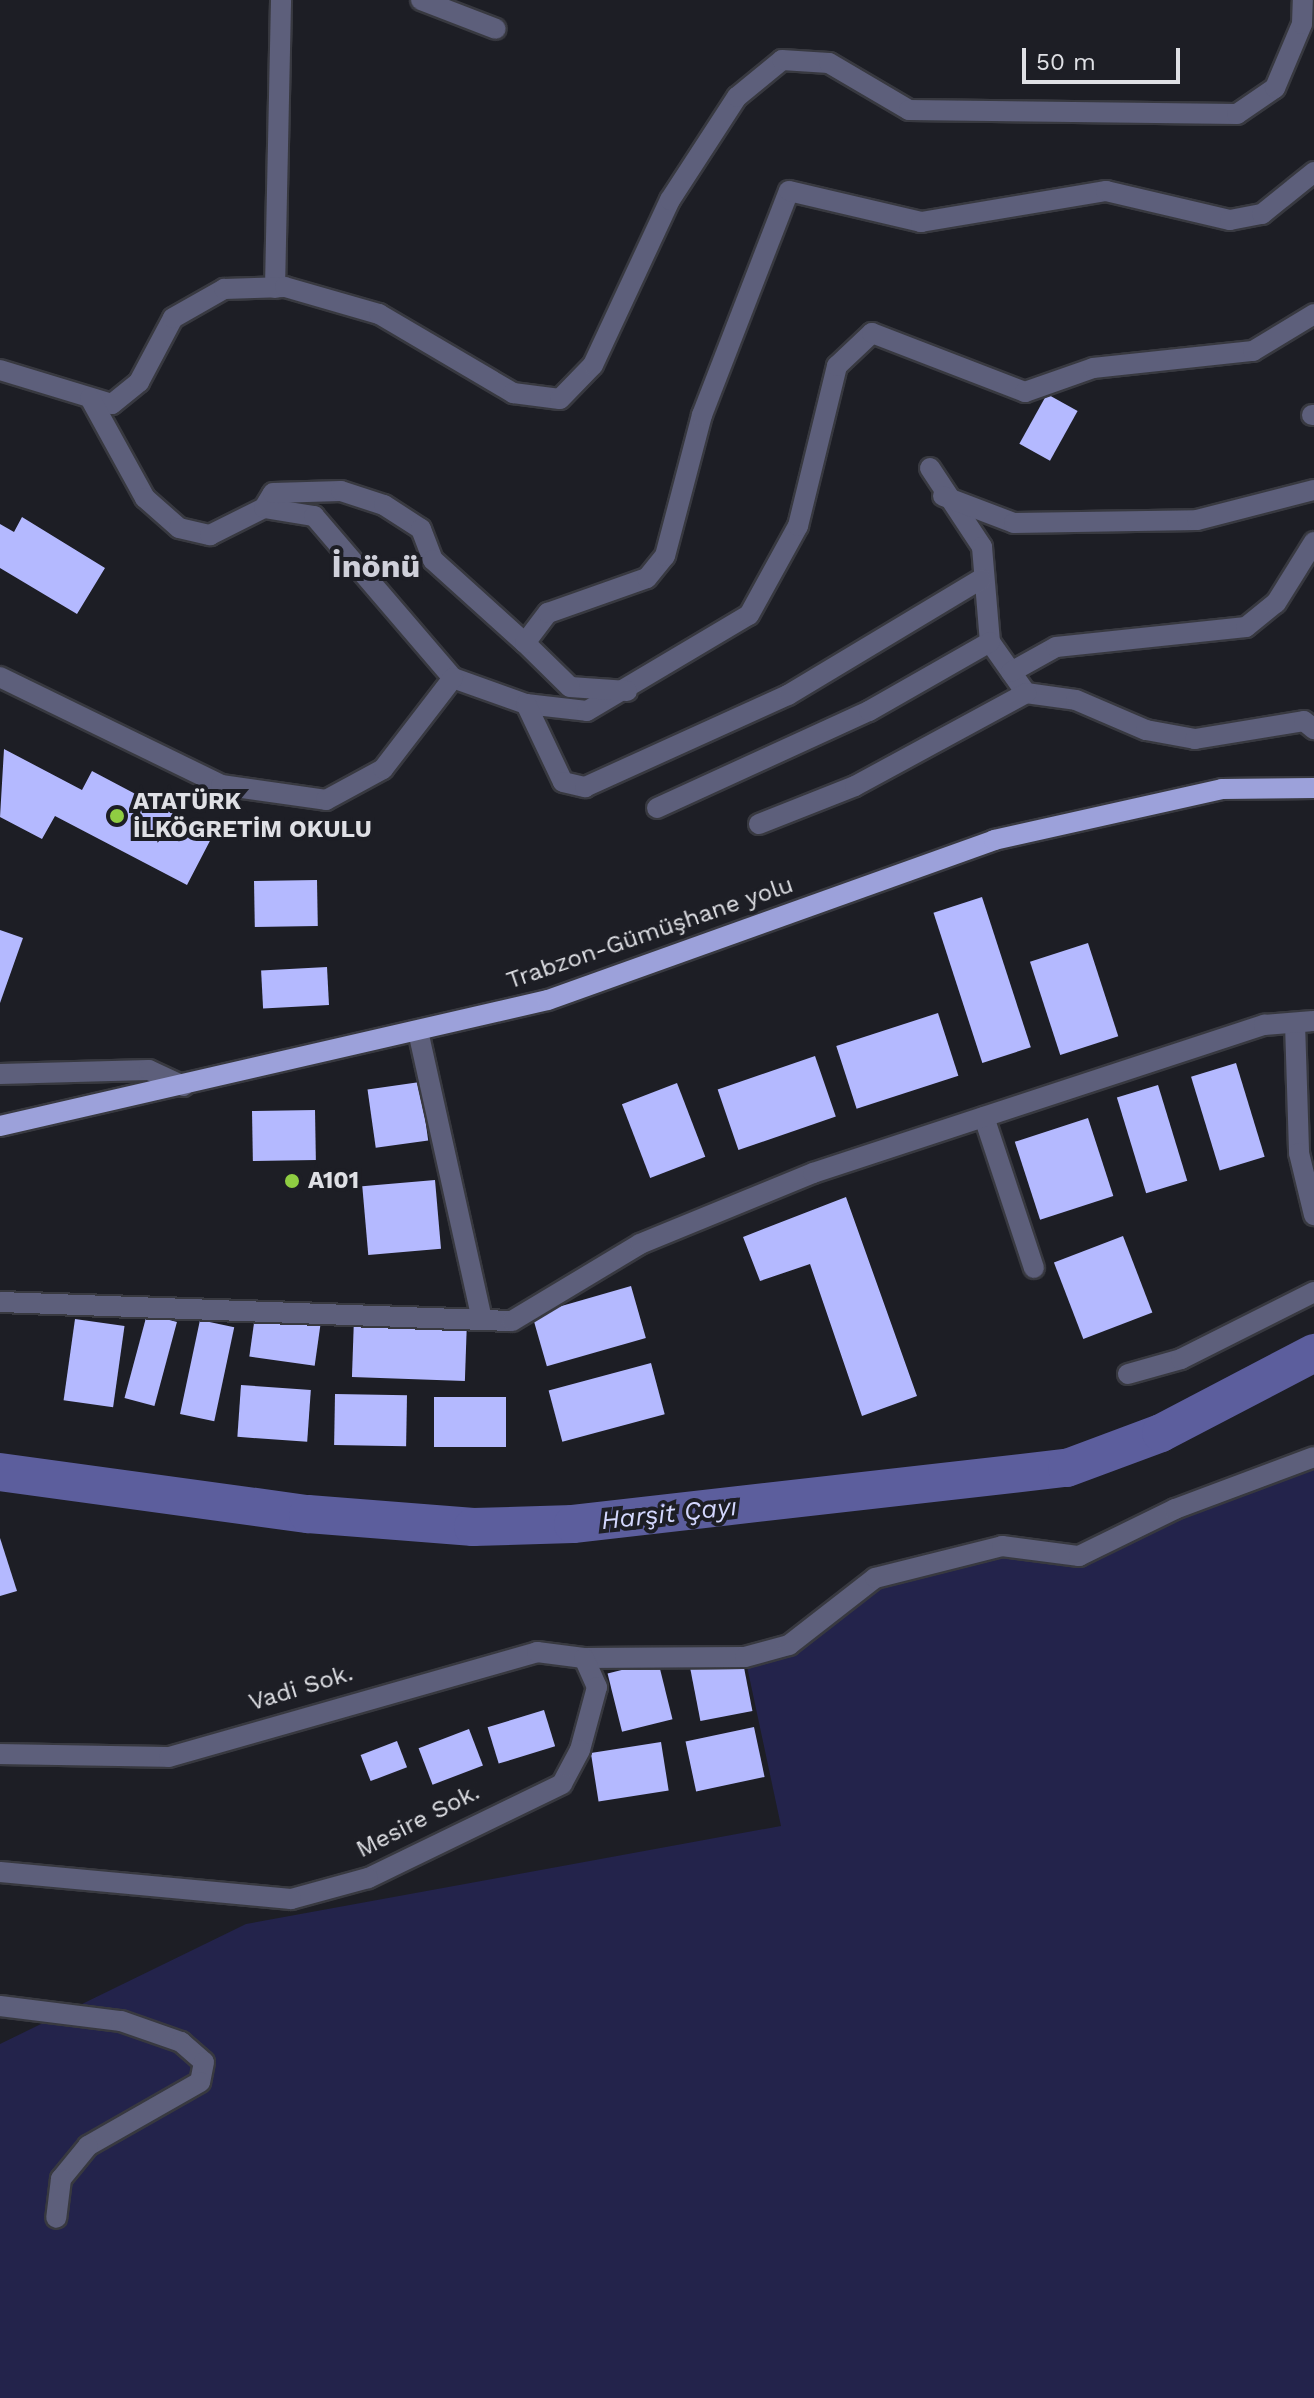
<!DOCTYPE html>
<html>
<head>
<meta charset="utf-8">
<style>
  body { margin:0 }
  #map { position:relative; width:1314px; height:2398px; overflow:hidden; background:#1d1e25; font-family:"Work Sans",sans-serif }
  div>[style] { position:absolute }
  .green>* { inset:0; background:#23234b }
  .river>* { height:38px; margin:-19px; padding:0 19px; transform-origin:19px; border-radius:19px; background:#5c5e9d }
  .building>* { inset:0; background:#b4b9ff; transform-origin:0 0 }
  .roads { filter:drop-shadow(2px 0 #383940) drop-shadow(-2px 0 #383940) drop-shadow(0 2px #383940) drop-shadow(0 -2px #383940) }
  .street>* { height:20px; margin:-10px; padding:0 10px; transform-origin:10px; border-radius:10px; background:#5d5f7b }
  .primary>* { height:20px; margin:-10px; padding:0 10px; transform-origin:10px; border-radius:10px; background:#9ca1da }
  .dots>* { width:22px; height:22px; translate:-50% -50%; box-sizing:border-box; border:4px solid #1d1e25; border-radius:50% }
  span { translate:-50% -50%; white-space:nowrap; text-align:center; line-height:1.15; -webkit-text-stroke:8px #1d1e25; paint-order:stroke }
  .poi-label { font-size:24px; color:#dfe0e5; font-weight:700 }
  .left { translate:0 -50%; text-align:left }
  .street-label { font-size:24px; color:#dfe0e5 }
  .water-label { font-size:26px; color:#d3d7fd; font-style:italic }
  .district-label { font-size:32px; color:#cfd0da; font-weight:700 }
  .scale { position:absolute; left:1022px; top:48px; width:158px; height:36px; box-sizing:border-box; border:4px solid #dfe0e5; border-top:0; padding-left:10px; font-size:24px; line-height:28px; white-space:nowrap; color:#dfe0e5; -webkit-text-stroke:6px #1d1e25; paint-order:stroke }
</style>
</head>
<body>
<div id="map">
  <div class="green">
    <div style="clip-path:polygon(1314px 1457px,1314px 2398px,0 2398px,0 2044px,246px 1924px,781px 1826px,745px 1657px,789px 1645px,875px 1578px,1002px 1546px,1079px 1556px)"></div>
  </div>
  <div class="river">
    <div style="left:0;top:1472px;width:311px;rotate:7.8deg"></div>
    <div style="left:308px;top:1514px;width:166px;rotate:4.5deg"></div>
    <div style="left:473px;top:1527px;width:100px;rotate:-1.7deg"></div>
    <div style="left:573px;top:1524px;width:497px;rotate:-6.5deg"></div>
    <div style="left:1067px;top:1468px;width:100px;rotate:-20.4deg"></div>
    <div style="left:1161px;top:1433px;width:173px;rotate:-27.6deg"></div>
  </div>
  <div class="building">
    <div style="left:1047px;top:394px;width:35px;height:57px;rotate:29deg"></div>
    <div style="clip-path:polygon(22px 517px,105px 568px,77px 614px,0 568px,0 524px,14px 532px)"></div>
    <div style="clip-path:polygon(4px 749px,82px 790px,92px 771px,213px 835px,187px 885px,55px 816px,42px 839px,0 817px)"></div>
    <div style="left:317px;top:880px;width:46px;height:63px;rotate:89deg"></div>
    <div style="left:982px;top:897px;width:158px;height:51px;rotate:72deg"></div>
    <div style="clip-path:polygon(0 930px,23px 938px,0 1003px)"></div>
    <div style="left:1088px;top:943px;width:98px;height:61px;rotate:72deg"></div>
    <div style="left:327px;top:967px;width:38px;height:66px;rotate:87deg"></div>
    <div style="left:938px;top:1013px;width:66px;height:107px;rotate:72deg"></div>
    <div style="left:815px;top:1056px;width:64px;height:103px;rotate:71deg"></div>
    <div style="left:1236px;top:1063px;width:98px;height:47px;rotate:73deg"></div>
    <div style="left:420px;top:1082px;width:59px;height:53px;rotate:82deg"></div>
    <div style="left:677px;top:1083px;width:79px;height:59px;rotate:69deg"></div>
    <div style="left:1158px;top:1085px;width:100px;height:43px;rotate:73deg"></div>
    <div style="left:315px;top:1110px;width:50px;height:63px;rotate:89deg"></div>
    <div style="left:1088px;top:1118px;width:82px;height:77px;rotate:72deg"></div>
    <div style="left:435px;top:1180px;width:69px;height:73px;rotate:85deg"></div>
    <div style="clip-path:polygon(846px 1197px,917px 1396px,862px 1416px,810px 1264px,760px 1281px,743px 1237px)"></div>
    <div style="left:1123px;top:1236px;width:82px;height:74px;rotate:69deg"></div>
    <div style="left:631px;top:1286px;width:54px;height:103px;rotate:74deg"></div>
    <div style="left:256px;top:1309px;width:66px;height:48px;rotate:8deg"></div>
    <div style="left:147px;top:1314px;width:31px;height:87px;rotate:15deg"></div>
    <div style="left:354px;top:1318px;width:113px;height:59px;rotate:2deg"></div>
    <div style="left:75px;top:1319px;width:50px;height:82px;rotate:8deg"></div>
    <div style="left:200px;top:1320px;width:35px;height:96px;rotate:12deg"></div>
    <div style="left:651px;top:1363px;width:53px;height:106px;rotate:75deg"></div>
    <div style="left:241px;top:1385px;width:70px;height:52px;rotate:4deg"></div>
    <div style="left:335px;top:1394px;width:72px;height:51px;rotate:1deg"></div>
    <div style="left:434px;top:1397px;width:72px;height:50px"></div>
    <div style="clip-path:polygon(0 1538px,17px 1591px,0 1596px)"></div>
    <div style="left:741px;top:1652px;width:60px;height:53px;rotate:79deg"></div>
    <div style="left:658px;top:1661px;width:60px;height:52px;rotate:76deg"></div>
    <div style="left:544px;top:1710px;width:38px;height:59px;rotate:73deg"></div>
    <div style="left:754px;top:1727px;width:51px;height:70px;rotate:78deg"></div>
    <div style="left:469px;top:1729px;width:39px;height:54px;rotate:69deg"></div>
    <div style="left:397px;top:1741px;width:28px;height:39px;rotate:69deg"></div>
    <div style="left:661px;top:1742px;width:49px;height:71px;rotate:81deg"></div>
  </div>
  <div class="roads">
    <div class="street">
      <div style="left:421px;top:0;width:80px;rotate:21.1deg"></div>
      <div style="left:275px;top:288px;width:288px;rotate:-88.8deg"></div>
      <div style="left:0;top:370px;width:117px;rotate:16.9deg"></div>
      <div style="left:112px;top:404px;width:35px;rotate:-39deg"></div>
      <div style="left:139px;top:382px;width:72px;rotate:-62deg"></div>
      <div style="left:173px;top:318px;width:59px;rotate:-29.6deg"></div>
      <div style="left:224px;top:289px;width:61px;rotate:-1.9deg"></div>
      <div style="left:285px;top:287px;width:98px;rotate:16deg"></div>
      <div style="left:379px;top:314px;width:156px;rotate:30.5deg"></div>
      <div style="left:513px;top:393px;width:47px;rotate:7.3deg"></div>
      <div style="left:560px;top:399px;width:47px;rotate:-45.9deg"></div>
      <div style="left:593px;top:365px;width:182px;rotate:-65deg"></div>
      <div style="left:670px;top:200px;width:123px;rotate:-57deg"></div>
      <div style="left:737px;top:97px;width:58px;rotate:-39.4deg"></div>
      <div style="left:782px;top:60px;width:47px;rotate:3.7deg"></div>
      <div style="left:829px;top:63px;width:93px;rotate:30.4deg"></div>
      <div style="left:909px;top:110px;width:328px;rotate:0.7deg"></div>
      <div style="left:1237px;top:114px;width:46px;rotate:-34.4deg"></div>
      <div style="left:1275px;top:88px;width:69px;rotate:-67.1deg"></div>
      <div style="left:1302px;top:24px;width:24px;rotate:-88deg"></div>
      <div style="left:90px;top:398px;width:114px;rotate:61.2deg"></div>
      <div style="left:145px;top:498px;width:45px;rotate:41.4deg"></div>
      <div style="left:179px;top:528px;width:32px;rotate:13deg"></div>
      <div style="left:210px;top:535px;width:60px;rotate:-26.6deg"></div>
      <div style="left:264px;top:508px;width:51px;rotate:9.1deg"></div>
      <div style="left:314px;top:516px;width:213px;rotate:49.4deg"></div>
      <div style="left:453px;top:678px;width:77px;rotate:19.6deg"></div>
      <div style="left:526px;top:704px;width:61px;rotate:6.5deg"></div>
      <div style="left:587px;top:711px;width:188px;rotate:-30.7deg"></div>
      <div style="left:749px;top:615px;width:102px;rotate:-61.2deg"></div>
      <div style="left:798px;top:526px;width:165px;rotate:-76.3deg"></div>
      <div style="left:837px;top:366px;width:48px;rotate:-43.3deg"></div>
      <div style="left:872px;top:333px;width:164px;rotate:21.1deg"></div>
      <div style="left:1025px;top:392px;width:72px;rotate:-19.4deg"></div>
      <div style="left:1093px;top:368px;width:161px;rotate:-6.1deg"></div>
      <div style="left:1253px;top:351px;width:71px;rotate:-31.2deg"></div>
      <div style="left:1312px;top:415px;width:2px"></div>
      <div style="left:930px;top:468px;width:95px;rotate:56.6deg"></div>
      <div style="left:982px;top:547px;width:95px;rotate:85.2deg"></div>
      <div style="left:990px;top:642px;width:62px;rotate:54.8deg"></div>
      <div style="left:1026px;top:693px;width:50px;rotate:8deg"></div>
      <div style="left:1076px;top:700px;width:76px;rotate:23.2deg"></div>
      <div style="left:1146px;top:730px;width:50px;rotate:10.4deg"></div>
      <div style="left:1195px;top:739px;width:110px;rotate:-9.4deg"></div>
      <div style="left:1304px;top:721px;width:13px;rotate:39deg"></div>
      <div style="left:943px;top:496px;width:76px;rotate:20.8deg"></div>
      <div style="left:1014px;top:523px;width:183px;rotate:-0.9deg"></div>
      <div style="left:1197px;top:520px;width:121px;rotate:-14.4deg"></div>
      <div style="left:264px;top:508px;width:17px;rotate:-59deg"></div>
      <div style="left:273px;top:493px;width:68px;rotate:-1.7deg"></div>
      <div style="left:341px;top:491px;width:45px;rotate:18deg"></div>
      <div style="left:384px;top:505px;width:44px;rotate:33deg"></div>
      <div style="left:421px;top:529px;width:33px;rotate:69deg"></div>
      <div style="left:433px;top:560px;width:124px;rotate:42.1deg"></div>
      <div style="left:1011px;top:672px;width:51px;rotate:-29.1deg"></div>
      <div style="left:1056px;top:647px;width:191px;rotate:-6deg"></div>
      <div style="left:1246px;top:627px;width:38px;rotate:-39deg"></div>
      <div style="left:1276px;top:603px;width:72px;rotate:-58.1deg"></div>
      <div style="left:0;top:677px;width:246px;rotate:26deg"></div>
      <div style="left:221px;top:785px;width:106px;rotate:8.1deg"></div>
      <div style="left:326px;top:800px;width:65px;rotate:-28.5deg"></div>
      <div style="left:383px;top:769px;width:115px;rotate:-52.4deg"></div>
      <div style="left:627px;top:691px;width:57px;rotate:-176deg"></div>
      <div style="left:570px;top:687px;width:63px;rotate:-135.6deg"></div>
      <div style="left:525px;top:643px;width:38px;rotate:-53deg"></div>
      <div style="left:548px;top:613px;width:105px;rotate:-19.5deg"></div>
      <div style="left:647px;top:578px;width:28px;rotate:-51deg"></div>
      <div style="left:665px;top:556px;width:146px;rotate:-75.3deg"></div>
      <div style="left:702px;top:415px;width:240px;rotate:-68.8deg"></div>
      <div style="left:789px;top:191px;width:136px;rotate:13.2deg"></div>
      <div style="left:921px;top:222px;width:188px;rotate:-9.5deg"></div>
      <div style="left:1106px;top:191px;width:127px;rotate:13.2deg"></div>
      <div style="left:1230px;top:220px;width:33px;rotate:-11deg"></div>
      <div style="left:1262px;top:214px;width:67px;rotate:-38.9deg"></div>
      <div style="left:526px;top:704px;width:86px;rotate:64.6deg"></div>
      <div style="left:563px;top:782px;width:23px;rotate:13deg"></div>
      <div style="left:585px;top:787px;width:223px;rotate:-24.4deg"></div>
      <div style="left:788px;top:695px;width:225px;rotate:-31deg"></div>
      <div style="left:657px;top:808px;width:233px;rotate:-24.6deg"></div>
      <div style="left:869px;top:711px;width:139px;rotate:-29.7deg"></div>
      <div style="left:759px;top:824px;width:103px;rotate:-21.6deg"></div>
      <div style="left:855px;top:786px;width:195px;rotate:-28.5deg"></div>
      <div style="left:1295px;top:1023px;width:130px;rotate:88.2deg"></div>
      <div style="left:1299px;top:1153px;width:64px;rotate:76.4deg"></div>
      <div style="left:418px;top:1031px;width:295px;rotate:77.5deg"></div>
      <div style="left:0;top:1074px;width:149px;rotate:-1.5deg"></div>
      <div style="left:149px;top:1070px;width:38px;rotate:25deg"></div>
      <div style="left:984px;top:1117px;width:159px;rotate:71.7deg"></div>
      <div style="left:0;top:1302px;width:512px;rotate:2.13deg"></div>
      <div style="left:512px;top:1321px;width:149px;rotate:-31deg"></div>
      <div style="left:640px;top:1244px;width:187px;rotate:-22.3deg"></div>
      <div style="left:813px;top:1173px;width:475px;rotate:-18.2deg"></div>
      <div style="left:1264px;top:1025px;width:50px;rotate:-4.6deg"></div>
      <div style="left:1128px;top:1374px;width:55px;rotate:-15.8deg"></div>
      <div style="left:1181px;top:1359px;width:149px;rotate:-26.7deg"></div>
      <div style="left:584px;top:1658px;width:161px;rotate:-0.4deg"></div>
      <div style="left:745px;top:1657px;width:46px;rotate:-15.3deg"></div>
      <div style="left:789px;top:1645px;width:109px;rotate:-37.9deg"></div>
      <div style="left:875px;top:1578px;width:131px;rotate:-14.1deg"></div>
      <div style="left:1002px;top:1546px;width:78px;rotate:7.4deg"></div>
      <div style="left:1079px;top:1556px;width:107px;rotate:-26.1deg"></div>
      <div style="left:1175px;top:1509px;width:148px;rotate:-20.5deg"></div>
      <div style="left:0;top:1754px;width:169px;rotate:1deg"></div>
      <div style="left:169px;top:1757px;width:383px;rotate:-15.9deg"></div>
      <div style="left:537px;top:1652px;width:47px;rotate:7.3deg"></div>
      <div style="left:584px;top:1658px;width:32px;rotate:66deg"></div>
      <div style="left:597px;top:1687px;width:65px;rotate:105.1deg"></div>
      <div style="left:580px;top:1750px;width:38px;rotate:118deg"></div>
      <div style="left:562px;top:1784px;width:216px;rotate:154.1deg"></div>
      <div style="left:368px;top:1878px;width:80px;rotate:164.7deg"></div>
      <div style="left:291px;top:1899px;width:292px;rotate:-174.7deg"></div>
      <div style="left:0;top:2006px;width:122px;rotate:7.1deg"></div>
      <div style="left:121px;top:2021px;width:64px;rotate:19.3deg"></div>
      <div style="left:181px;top:2042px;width:30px;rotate:41deg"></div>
      <div style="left:204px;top:2062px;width:20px;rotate:101deg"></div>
      <div style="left:200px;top:2082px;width:129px;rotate:150.3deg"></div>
      <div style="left:88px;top:2146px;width:43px;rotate:129.3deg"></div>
      <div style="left:61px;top:2179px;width:39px;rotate:97deg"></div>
    </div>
    <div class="primary">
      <div style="left:0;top:1126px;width:562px;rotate:-12.95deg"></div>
      <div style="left:548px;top:1000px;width:474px;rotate:-19.7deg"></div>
      <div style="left:994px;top:840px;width:234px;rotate:-12.6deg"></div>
      <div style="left:1222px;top:789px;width:92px;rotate:-0.6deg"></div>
    </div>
  </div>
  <div class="dots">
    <div style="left:117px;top:816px;background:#8fcd42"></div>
    <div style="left:292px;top:1181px;background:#8fcd42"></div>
  </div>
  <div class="poi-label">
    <span class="left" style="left:133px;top:816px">ATATÜRK<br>İLKÖGRETİM OKULU</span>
    <span class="left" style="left:308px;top:1181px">A101</span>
  </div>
  <div class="street-label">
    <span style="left:650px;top:933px;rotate:-19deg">Trabzon-Gümüşhane yolu</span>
    <span style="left:301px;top:1688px;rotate:-17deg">Vadi Sok.</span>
    <span style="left:418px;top:1821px;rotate:-27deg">Mesire Sok.</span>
  </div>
  <div class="water-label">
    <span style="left:669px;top:1514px;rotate:-6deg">Harşit Çayı</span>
  </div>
  <div class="district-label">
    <span style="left:376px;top:566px">İnönü</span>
  </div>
  <div class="scale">50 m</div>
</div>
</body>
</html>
